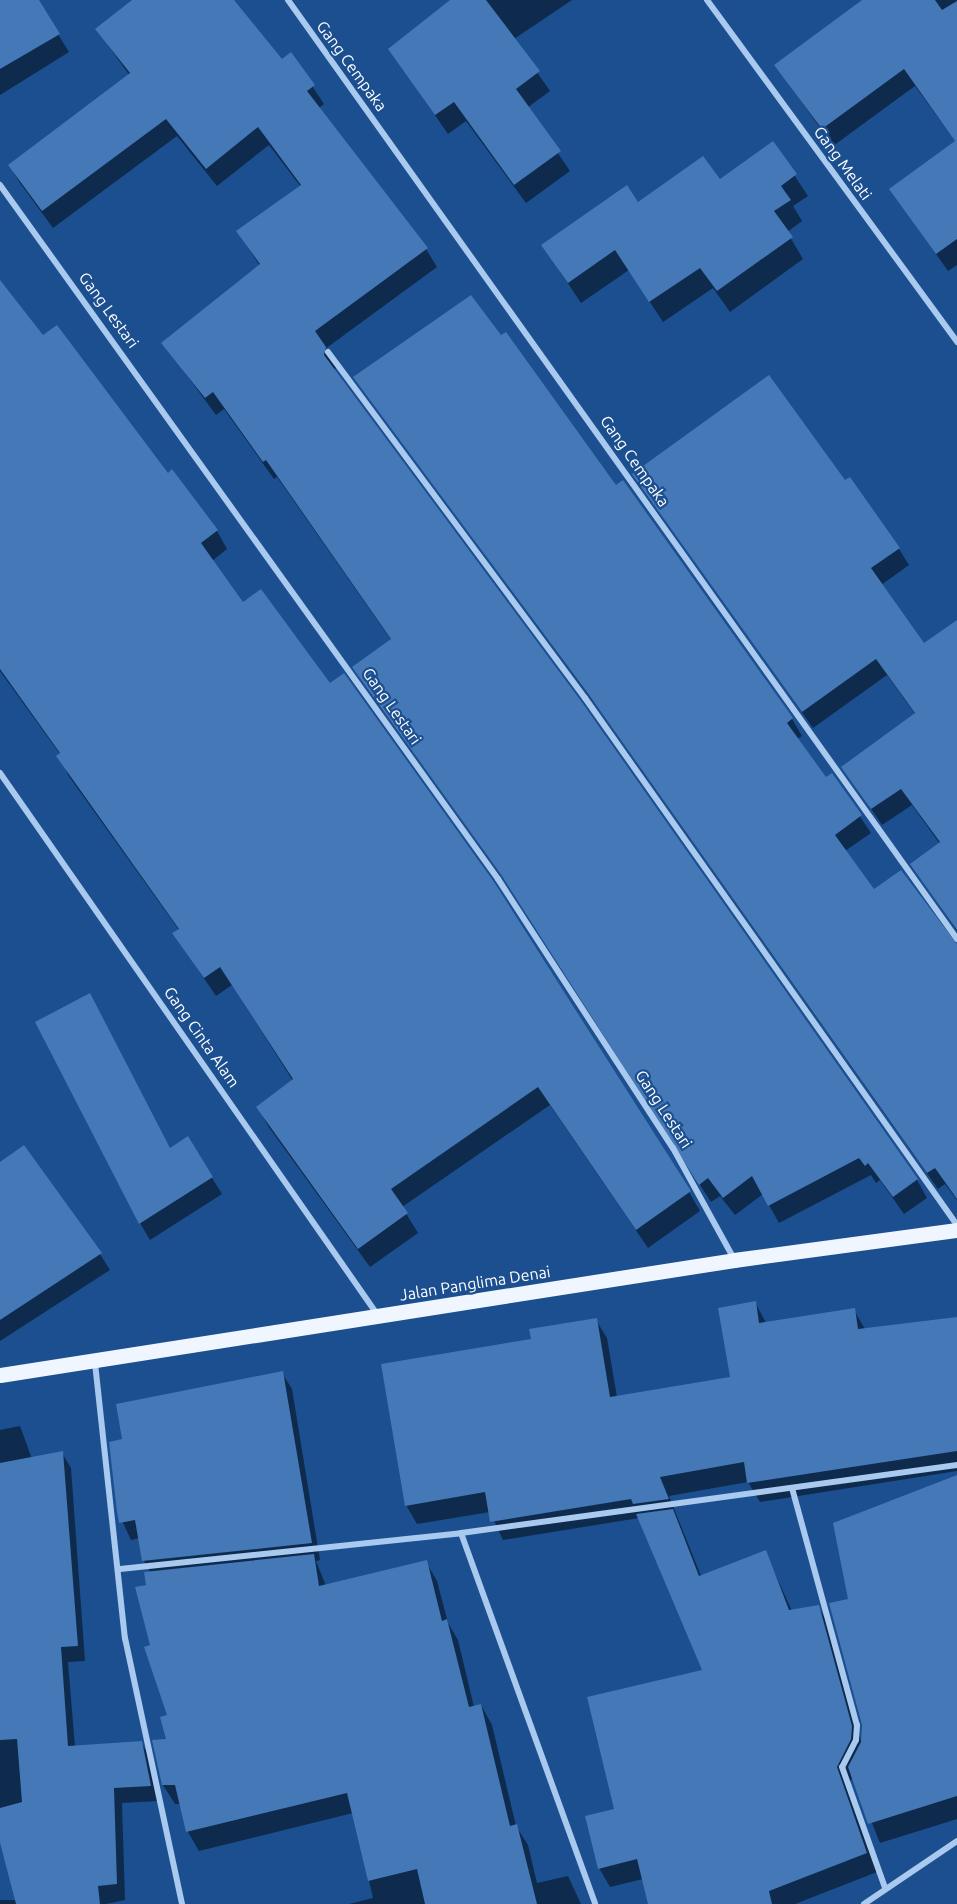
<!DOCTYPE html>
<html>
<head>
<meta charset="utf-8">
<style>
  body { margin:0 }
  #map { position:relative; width:957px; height:1904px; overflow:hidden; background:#1b4f8f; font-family:Ubuntu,sans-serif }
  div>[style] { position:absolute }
  .shadow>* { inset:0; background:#0007 }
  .building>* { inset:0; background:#4478b7 }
  .minor>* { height:6px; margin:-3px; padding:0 3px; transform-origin:3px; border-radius:3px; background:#a9c9ee }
  .primary>* { height:15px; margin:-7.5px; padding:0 7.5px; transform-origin:7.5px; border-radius:7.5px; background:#f0f6ff }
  span { translate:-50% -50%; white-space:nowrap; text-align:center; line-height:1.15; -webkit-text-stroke:4.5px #1b4f8f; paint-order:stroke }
  .street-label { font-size:16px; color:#fff }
</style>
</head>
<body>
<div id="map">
  <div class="shadow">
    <div style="clip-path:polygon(0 0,37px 0,69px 52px,0 95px)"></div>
    <div style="clip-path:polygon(135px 0,232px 0,281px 61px,291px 54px,324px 104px,319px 108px,426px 249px,437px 267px,325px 349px,336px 367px,334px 372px,580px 702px,917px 1180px,927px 1198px,904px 1214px,880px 1180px,876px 1183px,871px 1175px,779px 1223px,763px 1194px,735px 1215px,720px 1196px,711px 1202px,515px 894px,365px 685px,354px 668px,392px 641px,277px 477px,274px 479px,224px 409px,216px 415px,163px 343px,260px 266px,238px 232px,301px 187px,269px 145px,217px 186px,177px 136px,53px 228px,20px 183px,9px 165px,130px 76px,97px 30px)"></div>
    <div style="clip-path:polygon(454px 0,572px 0,514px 39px,550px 91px,527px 108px,570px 171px,526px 203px,466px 121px,448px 134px,390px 50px)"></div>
    <div style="clip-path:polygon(864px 0,957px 0,957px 265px,948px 271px,891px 190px,956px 142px,915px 86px,833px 146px,776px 66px)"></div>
    <div style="clip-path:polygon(773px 143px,808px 196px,793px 206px,802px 221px,787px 232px,803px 259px,730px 312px,713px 288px,663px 322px,629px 270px,581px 303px,543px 246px,638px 204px,720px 182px)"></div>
    <div style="clip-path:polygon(0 282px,42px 337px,217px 531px,227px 549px,212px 561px,243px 604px,689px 1192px,700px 1211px,648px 1248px,550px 1105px,402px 1207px,418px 1233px,370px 1267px,268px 1126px,258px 1107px,293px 1081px,232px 985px,216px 996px,174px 934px,179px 930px,68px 775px,60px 754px,0 671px)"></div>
    <div style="clip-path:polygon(355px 378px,616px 487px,792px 719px,802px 736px,797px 739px,826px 779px,832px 775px,871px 833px,845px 851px,873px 891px,957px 945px,957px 1200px,945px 1184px,938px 1189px,601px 712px)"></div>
    <div style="clip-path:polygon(634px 474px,844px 483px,899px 549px,909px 565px,881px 585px,924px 645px,957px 650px,957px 931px,912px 864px,940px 844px,912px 805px,882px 825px,843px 767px,916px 715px,887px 675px,813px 728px)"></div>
    <div style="clip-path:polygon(188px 1139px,222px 1194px,150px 1240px,140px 1223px,170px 1149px)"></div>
    <div style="clip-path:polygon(0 1164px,100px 1254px,110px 1270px,0 1341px)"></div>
    <div style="clip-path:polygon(755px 1302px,766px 1323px,854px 1310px,865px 1329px,957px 1318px,957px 1471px,760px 1502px,748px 1482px,669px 1496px,701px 1576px,765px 1552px,792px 1611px,818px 1606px,829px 1626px,862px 1745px,864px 1725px,850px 1600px,957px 1477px,957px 1819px,880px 1843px,853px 1776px,847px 1788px,877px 1872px,795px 1904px,649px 1904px,643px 1879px,610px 1887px,599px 1868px,704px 1671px,639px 1518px,503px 1540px,490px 1512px,417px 1524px,406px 1505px,532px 1340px,596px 1320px,607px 1338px,617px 1397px,731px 1378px)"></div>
    <div style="clip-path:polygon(282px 1373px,292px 1389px,320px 1560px,316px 1561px,326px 1586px,426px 1562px,437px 1581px,448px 1623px,458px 1640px,474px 1707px,481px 1705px,492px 1725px,516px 1826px,528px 1845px,537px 1883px,568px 1876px,581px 1904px,349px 1904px,373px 1898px,353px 1813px,199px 1851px,188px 1832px,181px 1804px,175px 1804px,163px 1785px,169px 1716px,152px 1646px,151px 1573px,144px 1561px,140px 1538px,131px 1540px,118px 1512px,123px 1441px)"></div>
    <div style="clip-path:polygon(20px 1426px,32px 1459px,62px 1453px,71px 1468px,85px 1661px,68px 1662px,75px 1747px,141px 1742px,150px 1758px,159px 1801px,122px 1803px,125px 1900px,106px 1904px,0 1904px,0 1900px,16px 1900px,0 1843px,0 1430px)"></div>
  </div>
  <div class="building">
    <div style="clip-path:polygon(0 0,39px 0,60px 34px,0 69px)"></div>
    <div style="clip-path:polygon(132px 0,234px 0,282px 59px,291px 52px,315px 85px,307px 91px,428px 248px,315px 331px,326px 347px,324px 355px,581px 701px,918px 1179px,893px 1197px,868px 1163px,865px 1166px,859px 1158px,768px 1206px,752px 1176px,723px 1198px,708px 1178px,699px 1185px,502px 876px,352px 667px,391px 639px,266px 460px,263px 462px,213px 392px,205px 398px,161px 343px,260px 264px,236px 231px,301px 185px,258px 127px,206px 169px,166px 119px,42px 211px,8px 165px,130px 73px,95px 29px)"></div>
    <div style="clip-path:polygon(450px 0,486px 0,540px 71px,516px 89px,561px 151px,514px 185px,454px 102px,435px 115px,388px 49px)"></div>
    <div style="clip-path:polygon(862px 0,935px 0,942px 10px,957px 1px,957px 239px,936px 254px,889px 189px,955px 141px,904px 69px,822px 129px,774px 65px)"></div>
    <div style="clip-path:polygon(773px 141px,797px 174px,781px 186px,791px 200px,774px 211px,793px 237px,717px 291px,700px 268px,649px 302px,615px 250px,568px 283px,541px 245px,627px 185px,638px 202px,703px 156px,720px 179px)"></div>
    <div style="clip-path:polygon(0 280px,43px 335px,57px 325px,168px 473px,172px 469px,218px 530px,201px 543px,243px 602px,261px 589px,330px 683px,344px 673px,494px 882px,691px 1191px,636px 1230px,538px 1087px,391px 1189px,408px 1213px,358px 1249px,256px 1107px,293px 1079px,220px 967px,204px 978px,172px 933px,179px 929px,56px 756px,60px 753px,0 669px)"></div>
    <div style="clip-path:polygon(471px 295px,501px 335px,506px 332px,616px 485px,623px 480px,793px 718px,787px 723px,826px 777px,832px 773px,862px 815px,835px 835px,874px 889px,901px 870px,957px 944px,957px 1199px,935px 1168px,927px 1173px,589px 695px,353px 377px)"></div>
    <div style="clip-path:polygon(769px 375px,845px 480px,850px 477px,900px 548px,871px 568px,924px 643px,957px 620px,957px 930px,910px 864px,940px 842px,901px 789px,871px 809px,841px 767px,915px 713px,876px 659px,802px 712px,632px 474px)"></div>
    <div style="clip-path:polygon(90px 993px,170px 1148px,188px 1136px,213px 1177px,139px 1224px,35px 1022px)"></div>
    <div style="clip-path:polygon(24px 1145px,102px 1253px,0 1320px,0 1162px)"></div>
    <div style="clip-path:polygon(756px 1301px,759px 1323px,855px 1308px,858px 1329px,957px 1317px,957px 1451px,747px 1483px,744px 1462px,660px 1477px,669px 1499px,633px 1504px,631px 1499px,490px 1522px,485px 1492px,405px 1506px,381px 1364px,531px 1339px,529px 1329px,597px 1318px,610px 1397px,730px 1377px,718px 1308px)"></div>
    <div style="clip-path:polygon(283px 1371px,312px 1543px,142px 1561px,135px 1520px,119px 1523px,117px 1512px,109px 1442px,122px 1439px,116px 1404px)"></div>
    <div style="clip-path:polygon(63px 1451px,78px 1646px,61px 1647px,68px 1746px,142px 1741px,151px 1786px,114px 1788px,117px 1884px,98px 1886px,100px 1904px,16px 1904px,0 1843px,0 1808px,22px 1802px,17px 1739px,0 1740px,0 1463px)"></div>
    <div style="clip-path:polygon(957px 1475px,957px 1796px,868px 1824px,848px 1767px,861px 1742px,862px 1725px,829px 1603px,848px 1599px,833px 1523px)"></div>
    <div style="clip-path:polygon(673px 1509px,699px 1576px,766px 1550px,789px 1610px,819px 1605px,852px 1726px,851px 1739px,837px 1767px,867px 1853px,769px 1891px,772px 1904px,648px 1904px,637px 1859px,598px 1869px,585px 1816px,614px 1809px,587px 1697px,702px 1670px,636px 1514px)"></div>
    <div style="clip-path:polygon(314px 1554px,319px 1586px,427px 1560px,442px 1621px,447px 1619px,469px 1707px,481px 1704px,510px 1826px,517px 1824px,537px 1904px,425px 1904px,417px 1869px,368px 1881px,347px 1793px,186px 1832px,175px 1785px,162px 1785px,152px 1740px,166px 1739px,160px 1717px,167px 1715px,144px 1647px,150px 1645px,135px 1587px,146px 1585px,144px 1572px)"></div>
  </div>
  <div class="minor">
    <div style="left:288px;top:0;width:1153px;rotate:54.53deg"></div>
    <div style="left:707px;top:0;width:424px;rotate:53.8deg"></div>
    <div style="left:0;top:185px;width:854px;rotate:54.34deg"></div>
    <div style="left:498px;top:879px;width:321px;rotate:57deg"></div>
    <div style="left:673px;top:1148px;width:127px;rotate:61.2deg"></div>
    <div style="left:328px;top:352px;width:431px;rotate:53.4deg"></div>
    <div style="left:585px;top:698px;width:645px;rotate:54.78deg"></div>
    <div style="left:0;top:773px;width:659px;rotate:55.13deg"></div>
    <div style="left:95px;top:1363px;width:277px;rotate:83.8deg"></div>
    <div style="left:125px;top:1638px;width:272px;rotate:77.9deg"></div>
    <div style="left:792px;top:1488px;width:246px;rotate:74.7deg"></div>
    <div style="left:857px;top:1725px;width:15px;rotate:94deg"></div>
    <div style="left:856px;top:1740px;width:30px;rotate:117deg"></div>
    <div style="left:842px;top:1767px;width:128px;rotate:70.4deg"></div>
    <div style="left:461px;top:1533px;width:394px;rotate:70.1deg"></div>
    <div style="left:120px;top:1569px;width:343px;rotate:-6deg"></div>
    <div style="left:461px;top:1533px;width:501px;rotate:-7.81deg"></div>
    <div style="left:864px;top:1904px;width:112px;rotate:-34.1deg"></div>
  </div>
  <div class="primary">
    <div style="left:0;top:1375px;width:743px;rotate:-8.9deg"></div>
    <div style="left:734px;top:1260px;width:225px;rotate:-7.7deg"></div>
  </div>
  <div class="street-label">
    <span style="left:352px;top:66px;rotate:54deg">Gang Cempaka</span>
    <span style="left:843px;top:163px;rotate:54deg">Gang Melati</span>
    <span style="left:109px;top:310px;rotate:54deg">Gang Lestari</span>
    <span style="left:635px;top:461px;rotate:55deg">Gang Cempaka</span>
    <span style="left:392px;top:706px;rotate:55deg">Gang Lestari</span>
    <span style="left:202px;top:1037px;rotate:55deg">Gang Cinta Alam</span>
    <span style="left:664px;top:1109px;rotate:57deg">Gang Lestari</span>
    <span style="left:475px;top:1283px;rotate:-9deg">Jalan Panglima Denai</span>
  </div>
</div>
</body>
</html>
